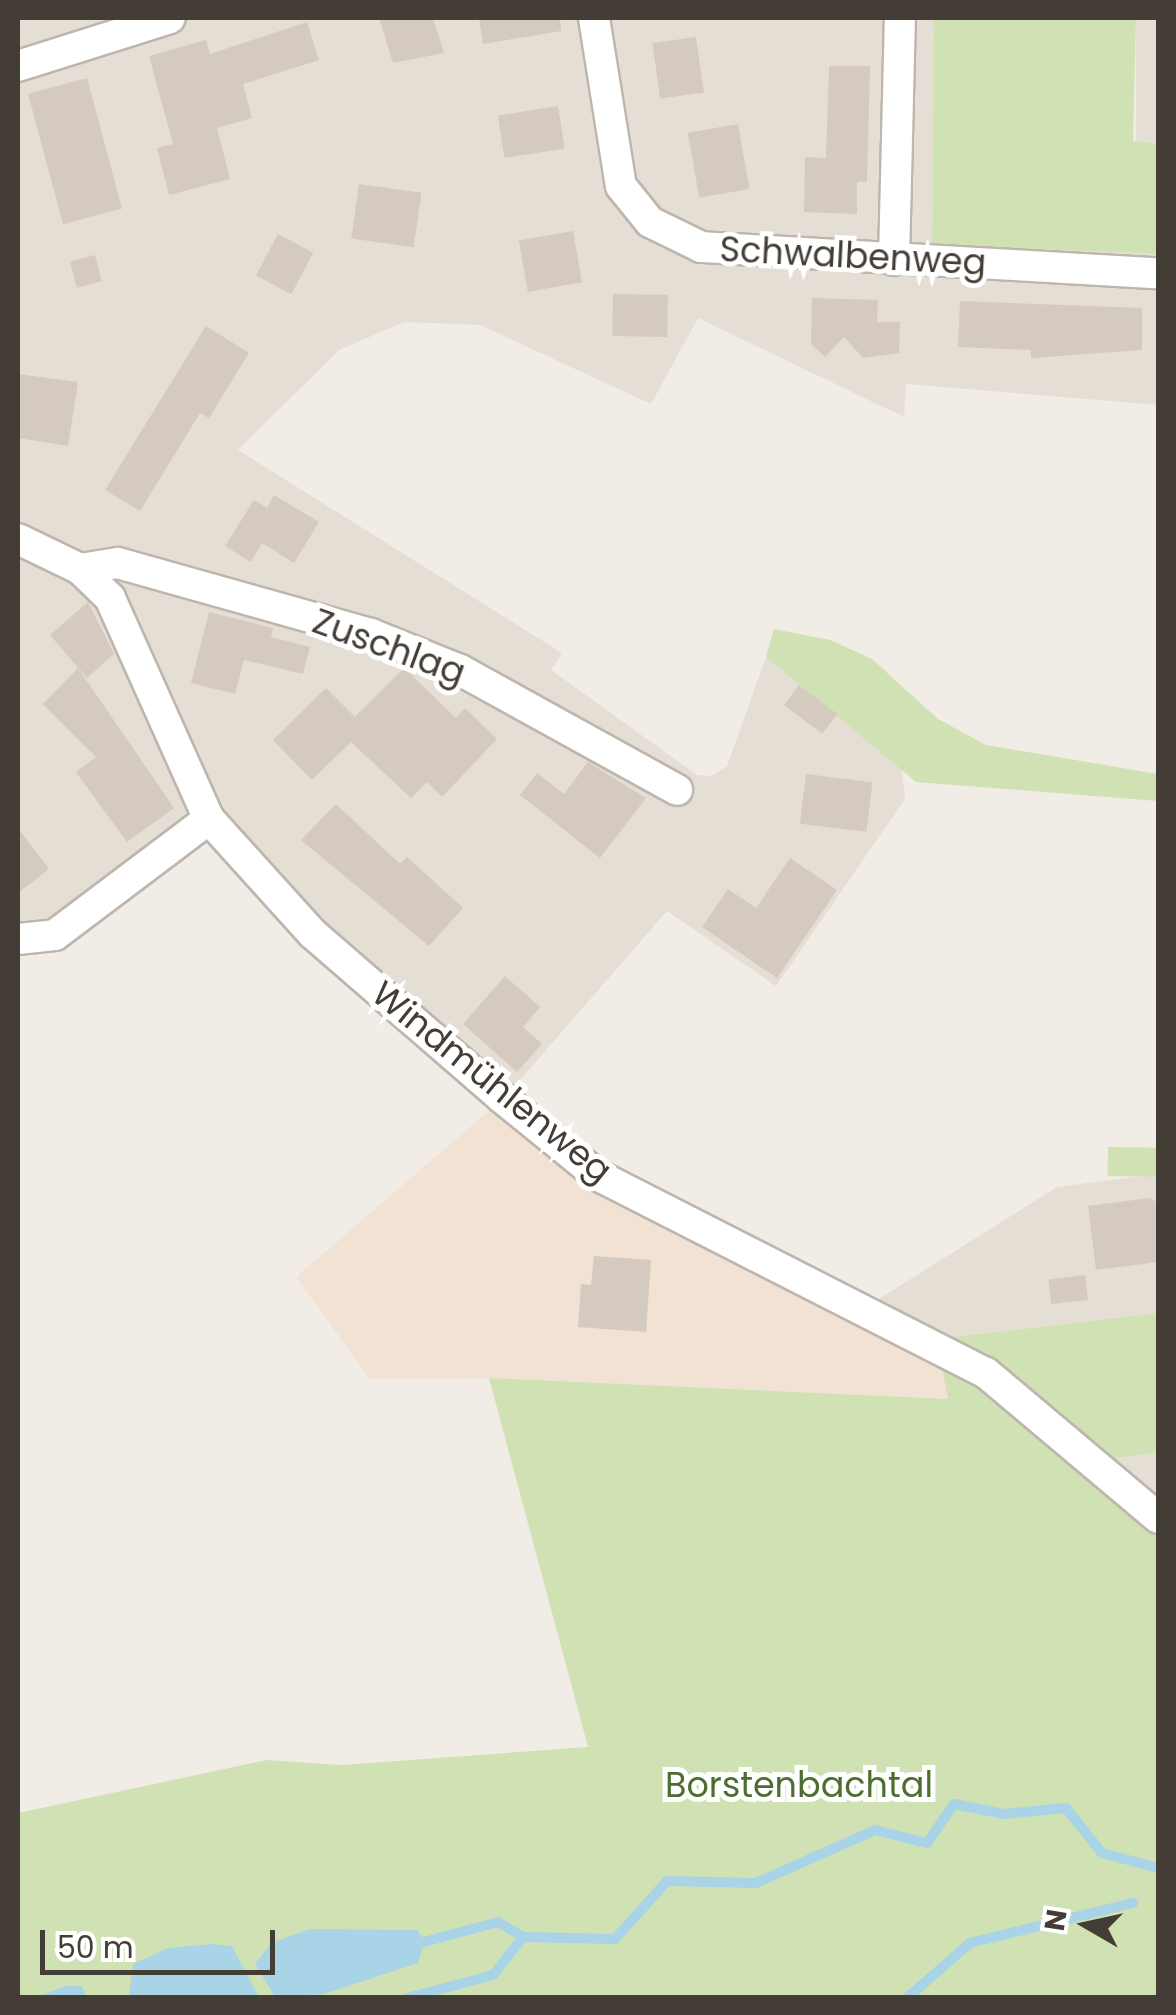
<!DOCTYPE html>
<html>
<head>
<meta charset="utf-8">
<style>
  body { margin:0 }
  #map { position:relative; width:1176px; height:2015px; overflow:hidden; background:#f1ede6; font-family:Poppins,sans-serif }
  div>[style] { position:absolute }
  .residential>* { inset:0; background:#e4ded5; transform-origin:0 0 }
  .commercial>* { inset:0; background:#f1e2d3 }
  .green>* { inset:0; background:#d0e1b3; transform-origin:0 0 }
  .water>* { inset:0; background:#a9d3e7 }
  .stream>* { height:10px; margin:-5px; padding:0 5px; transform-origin:5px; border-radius:5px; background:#a9d3e7 }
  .building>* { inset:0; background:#d4cac0; transform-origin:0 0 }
  .roads { filter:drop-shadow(2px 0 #beb6ad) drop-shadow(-2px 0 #beb6ad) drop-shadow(0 2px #beb6ad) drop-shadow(0 -2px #beb6ad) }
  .minor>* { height:30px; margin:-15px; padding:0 15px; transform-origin:15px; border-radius:15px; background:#fff }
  span { translate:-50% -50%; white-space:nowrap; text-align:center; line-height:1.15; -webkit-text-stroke:10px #fff; paint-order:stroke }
  .street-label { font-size:35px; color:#433d36 }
  .park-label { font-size:35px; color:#4d6e30 }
  .frame { position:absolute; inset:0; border:20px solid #433d36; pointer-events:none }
  .north { position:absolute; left:1036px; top:1875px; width:100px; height:100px; -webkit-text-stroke:8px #fff; paint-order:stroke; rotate:279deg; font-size:28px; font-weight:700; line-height:40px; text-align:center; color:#433d36 }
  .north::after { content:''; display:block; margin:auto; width:35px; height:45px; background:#433d36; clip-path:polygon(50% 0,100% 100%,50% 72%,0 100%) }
  .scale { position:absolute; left:40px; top:1930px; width:235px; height:45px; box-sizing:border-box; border:5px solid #433d36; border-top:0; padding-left:12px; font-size:30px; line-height:35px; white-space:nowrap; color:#433d36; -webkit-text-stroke:8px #fff; paint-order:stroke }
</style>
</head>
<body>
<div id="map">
  <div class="residential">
    <div style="clip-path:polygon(18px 18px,934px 18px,932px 245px,1158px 254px,1158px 405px,906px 384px,904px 417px,698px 318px,651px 404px,480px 325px,404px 322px,339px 350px,238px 450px,562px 653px,551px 670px,697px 775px,711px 776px,727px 766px,766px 657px,902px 770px,905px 799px,776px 986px,667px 911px,506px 1096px,201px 833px,18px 945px)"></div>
    <div style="left:1136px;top:18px;width:22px;height:124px"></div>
    <div style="clip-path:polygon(1158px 1174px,1158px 1313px,937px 1339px,871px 1304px,1057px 1187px)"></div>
    <div style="clip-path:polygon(1158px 1452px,1158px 1525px,1086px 1463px)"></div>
  </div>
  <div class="commercial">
    <div style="clip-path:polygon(506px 1096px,603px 1170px,937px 1339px,949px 1399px,489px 1378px,370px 1379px,296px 1277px)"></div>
  </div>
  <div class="green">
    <div style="clip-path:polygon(934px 18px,1136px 18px,1133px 141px,1158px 143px,1158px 254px,932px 245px)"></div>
    <div style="clip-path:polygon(774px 629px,830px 640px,872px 659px,938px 719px,986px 745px,1158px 774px,1158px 801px,916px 782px,766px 657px)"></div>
    <div style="left:1108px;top:1147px;width:50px;height:29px;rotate:1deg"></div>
    <div style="clip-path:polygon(1158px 1313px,1158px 1452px,1087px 1463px,1158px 1525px,1158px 1997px,18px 1997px,18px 1813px,267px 1760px,341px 1765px,588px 1747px,489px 1378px,948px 1399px,937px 1339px)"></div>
  </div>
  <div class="water">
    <div style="clip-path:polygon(310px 1929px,417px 1930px,425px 1941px,418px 1963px,324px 1994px,275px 1997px,255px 1964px,271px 1943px)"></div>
    <div style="clip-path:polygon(212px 1944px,232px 1946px,259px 1997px,129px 1997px,133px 1964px,168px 1948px)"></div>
    <div style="clip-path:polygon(66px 1986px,82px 1986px,86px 1997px,36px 1997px)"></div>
  </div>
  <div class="stream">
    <div style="left:416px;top:1944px;width:85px;rotate:-15deg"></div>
    <div style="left:498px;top:1922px;width:29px;rotate:31deg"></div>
    <div style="left:407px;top:1998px;width:89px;rotate:-15deg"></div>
    <div style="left:493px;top:1975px;width:48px;rotate:-51.7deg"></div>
    <div style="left:523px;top:1937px;width:92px;rotate:1.2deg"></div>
    <div style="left:615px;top:1939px;width:78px;rotate:-48.1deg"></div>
    <div style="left:667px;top:1881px;width:89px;rotate:1.3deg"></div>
    <div style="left:756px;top:1883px;width:130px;rotate:-24deg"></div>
    <div style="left:875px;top:1830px;width:54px;rotate:14deg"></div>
    <div style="left:927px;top:1843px;width:47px;rotate:-55.3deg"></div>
    <div style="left:954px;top:1804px;width:51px;rotate:11.3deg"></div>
    <div style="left:1004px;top:1814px;width:62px;rotate:-5.5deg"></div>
    <div style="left:1066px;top:1808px;width:58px;rotate:51.3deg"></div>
    <div style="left:1102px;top:1853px;width:58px;rotate:15deg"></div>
    <div style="left:907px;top:1998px;width:84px;rotate:-41.1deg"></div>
    <div style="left:970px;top:1943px;width:168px;rotate:-13.8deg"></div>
  </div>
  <div class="building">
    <div style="clip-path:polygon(379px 18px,433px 18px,444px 53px,393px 63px)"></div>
    <div style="clip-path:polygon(479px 18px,560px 18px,561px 31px,483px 44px)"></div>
    <div style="clip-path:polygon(307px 22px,319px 60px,243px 84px,252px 118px,217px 128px,230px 179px,169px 195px,157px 148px,173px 144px,149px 56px,206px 40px,210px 54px)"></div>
    <div style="left:696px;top:37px;width:56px;height:44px;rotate:82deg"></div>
    <div style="clip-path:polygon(829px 66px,870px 66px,867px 182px,857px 182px,857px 214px,804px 212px,805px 157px,826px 158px)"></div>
    <div style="left:87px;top:78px;width:135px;height:61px;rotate:75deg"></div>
    <div style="left:558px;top:106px;width:43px;height:61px;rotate:81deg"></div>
    <div style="left:738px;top:124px;width:66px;height:51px;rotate:80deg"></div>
    <div style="left:359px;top:184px;width:63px;height:55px;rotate:8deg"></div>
    <div style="left:573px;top:231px;width:52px;height:55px;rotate:80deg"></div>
    <div style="left:278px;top:234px;width:40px;height:47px;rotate:28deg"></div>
    <div style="left:95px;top:255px;width:27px;height:26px;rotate:75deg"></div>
    <div style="left:613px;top:294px;width:55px;height:42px;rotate:1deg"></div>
    <div style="clip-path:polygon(812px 298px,878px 300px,877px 322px,900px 322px,899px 353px,863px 358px,844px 337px,825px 357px,811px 344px)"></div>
    <div style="clip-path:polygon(960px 301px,1142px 308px,1142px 350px,1031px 358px,1031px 350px,958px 347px)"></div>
    <div style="clip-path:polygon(206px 326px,249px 353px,209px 418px,200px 413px,140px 511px,105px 490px)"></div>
    <div style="clip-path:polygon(18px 374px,78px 382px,68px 446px,18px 438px)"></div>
    <div style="clip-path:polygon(274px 495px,319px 522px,294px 563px,262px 543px,251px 562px,225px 546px,254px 500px,267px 508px)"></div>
    <div style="clip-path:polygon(88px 602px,114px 654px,87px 678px,50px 635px)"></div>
    <div style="clip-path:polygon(209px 612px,273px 628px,271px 637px,310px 647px,303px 674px,244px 660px,235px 694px,191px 683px)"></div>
    <div style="clip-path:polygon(78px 668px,174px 808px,127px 842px,76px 772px,96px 757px,43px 704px)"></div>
    <div style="clip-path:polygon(404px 668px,456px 718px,465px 708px,497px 739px,442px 797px,427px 782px,411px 798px,351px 742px,312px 780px,273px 740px,326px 688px,355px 717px)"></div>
    <div style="left:799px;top:685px;width:48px;height:25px;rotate:37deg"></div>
    <div style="clip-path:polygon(588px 762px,646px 798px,600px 858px,520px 795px,537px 773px,564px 794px)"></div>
    <div style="left:806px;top:774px;width:67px;height:50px;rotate:7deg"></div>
    <div style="clip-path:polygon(336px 804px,400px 864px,407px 857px,463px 908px,429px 946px,301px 840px)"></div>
    <div style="clip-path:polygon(18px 828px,49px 869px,18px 893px)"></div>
    <div style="clip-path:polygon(790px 858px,837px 890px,777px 978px,702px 927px,728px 889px,756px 908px)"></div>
    <div style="clip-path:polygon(505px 976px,540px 1007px,523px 1027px,542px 1044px,517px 1072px,463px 1024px)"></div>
    <div style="clip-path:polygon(1150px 1198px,1158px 1203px,1158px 1262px,1096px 1270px,1088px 1206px)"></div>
    <div style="clip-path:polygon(594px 1256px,651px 1260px,646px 1332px,578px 1327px,581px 1284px,591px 1285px)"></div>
    <div style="left:1085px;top:1275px;width:25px;height:37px;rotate:83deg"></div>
  </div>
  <div class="roads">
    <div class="minor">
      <div style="left:594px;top:18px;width:170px;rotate:80.9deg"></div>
      <div style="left:621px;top:186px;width:46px;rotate:51.1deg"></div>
      <div style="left:650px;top:222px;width:57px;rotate:26.1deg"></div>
      <div style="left:701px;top:247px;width:458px;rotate:3.3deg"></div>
      <div style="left:18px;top:66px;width:159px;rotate:-17.5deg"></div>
      <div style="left:894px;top:260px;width:242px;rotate:-88.6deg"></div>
      <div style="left:18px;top:539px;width:69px;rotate:25.8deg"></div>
      <div style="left:80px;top:569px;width:42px;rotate:44deg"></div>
      <div style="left:110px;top:598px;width:242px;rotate:65.9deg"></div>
      <div style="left:209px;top:819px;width:155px;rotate:47.9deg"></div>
      <div style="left:313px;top:934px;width:249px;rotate:40.9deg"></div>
      <div style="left:501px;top:1097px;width:124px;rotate:39.1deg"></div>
      <div style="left:597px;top:1175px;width:436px;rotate:27deg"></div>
      <div style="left:986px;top:1373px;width:225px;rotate:40.1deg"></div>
      <div style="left:80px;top:569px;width:38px;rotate:-9deg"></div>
      <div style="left:118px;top:563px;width:263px;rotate:15.7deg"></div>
      <div style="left:371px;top:634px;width:96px;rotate:22deg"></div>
      <div style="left:460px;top:670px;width:248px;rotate:28.9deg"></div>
      <div style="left:18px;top:939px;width:37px;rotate:-6deg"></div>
      <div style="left:55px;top:935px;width:193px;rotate:-37deg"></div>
    </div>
  </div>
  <div class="street-label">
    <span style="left:853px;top:256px;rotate:3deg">Schwalbenweg</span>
    <span style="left:389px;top:647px;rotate:20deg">Zuschlag</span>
    <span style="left:492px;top:1082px;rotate:39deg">Windmühlenweg</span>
  </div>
  <div class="park-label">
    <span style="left:799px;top:1785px">Borstenbachtal</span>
  </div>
  <div class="frame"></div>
  <div class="north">N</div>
  <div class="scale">50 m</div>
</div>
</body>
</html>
